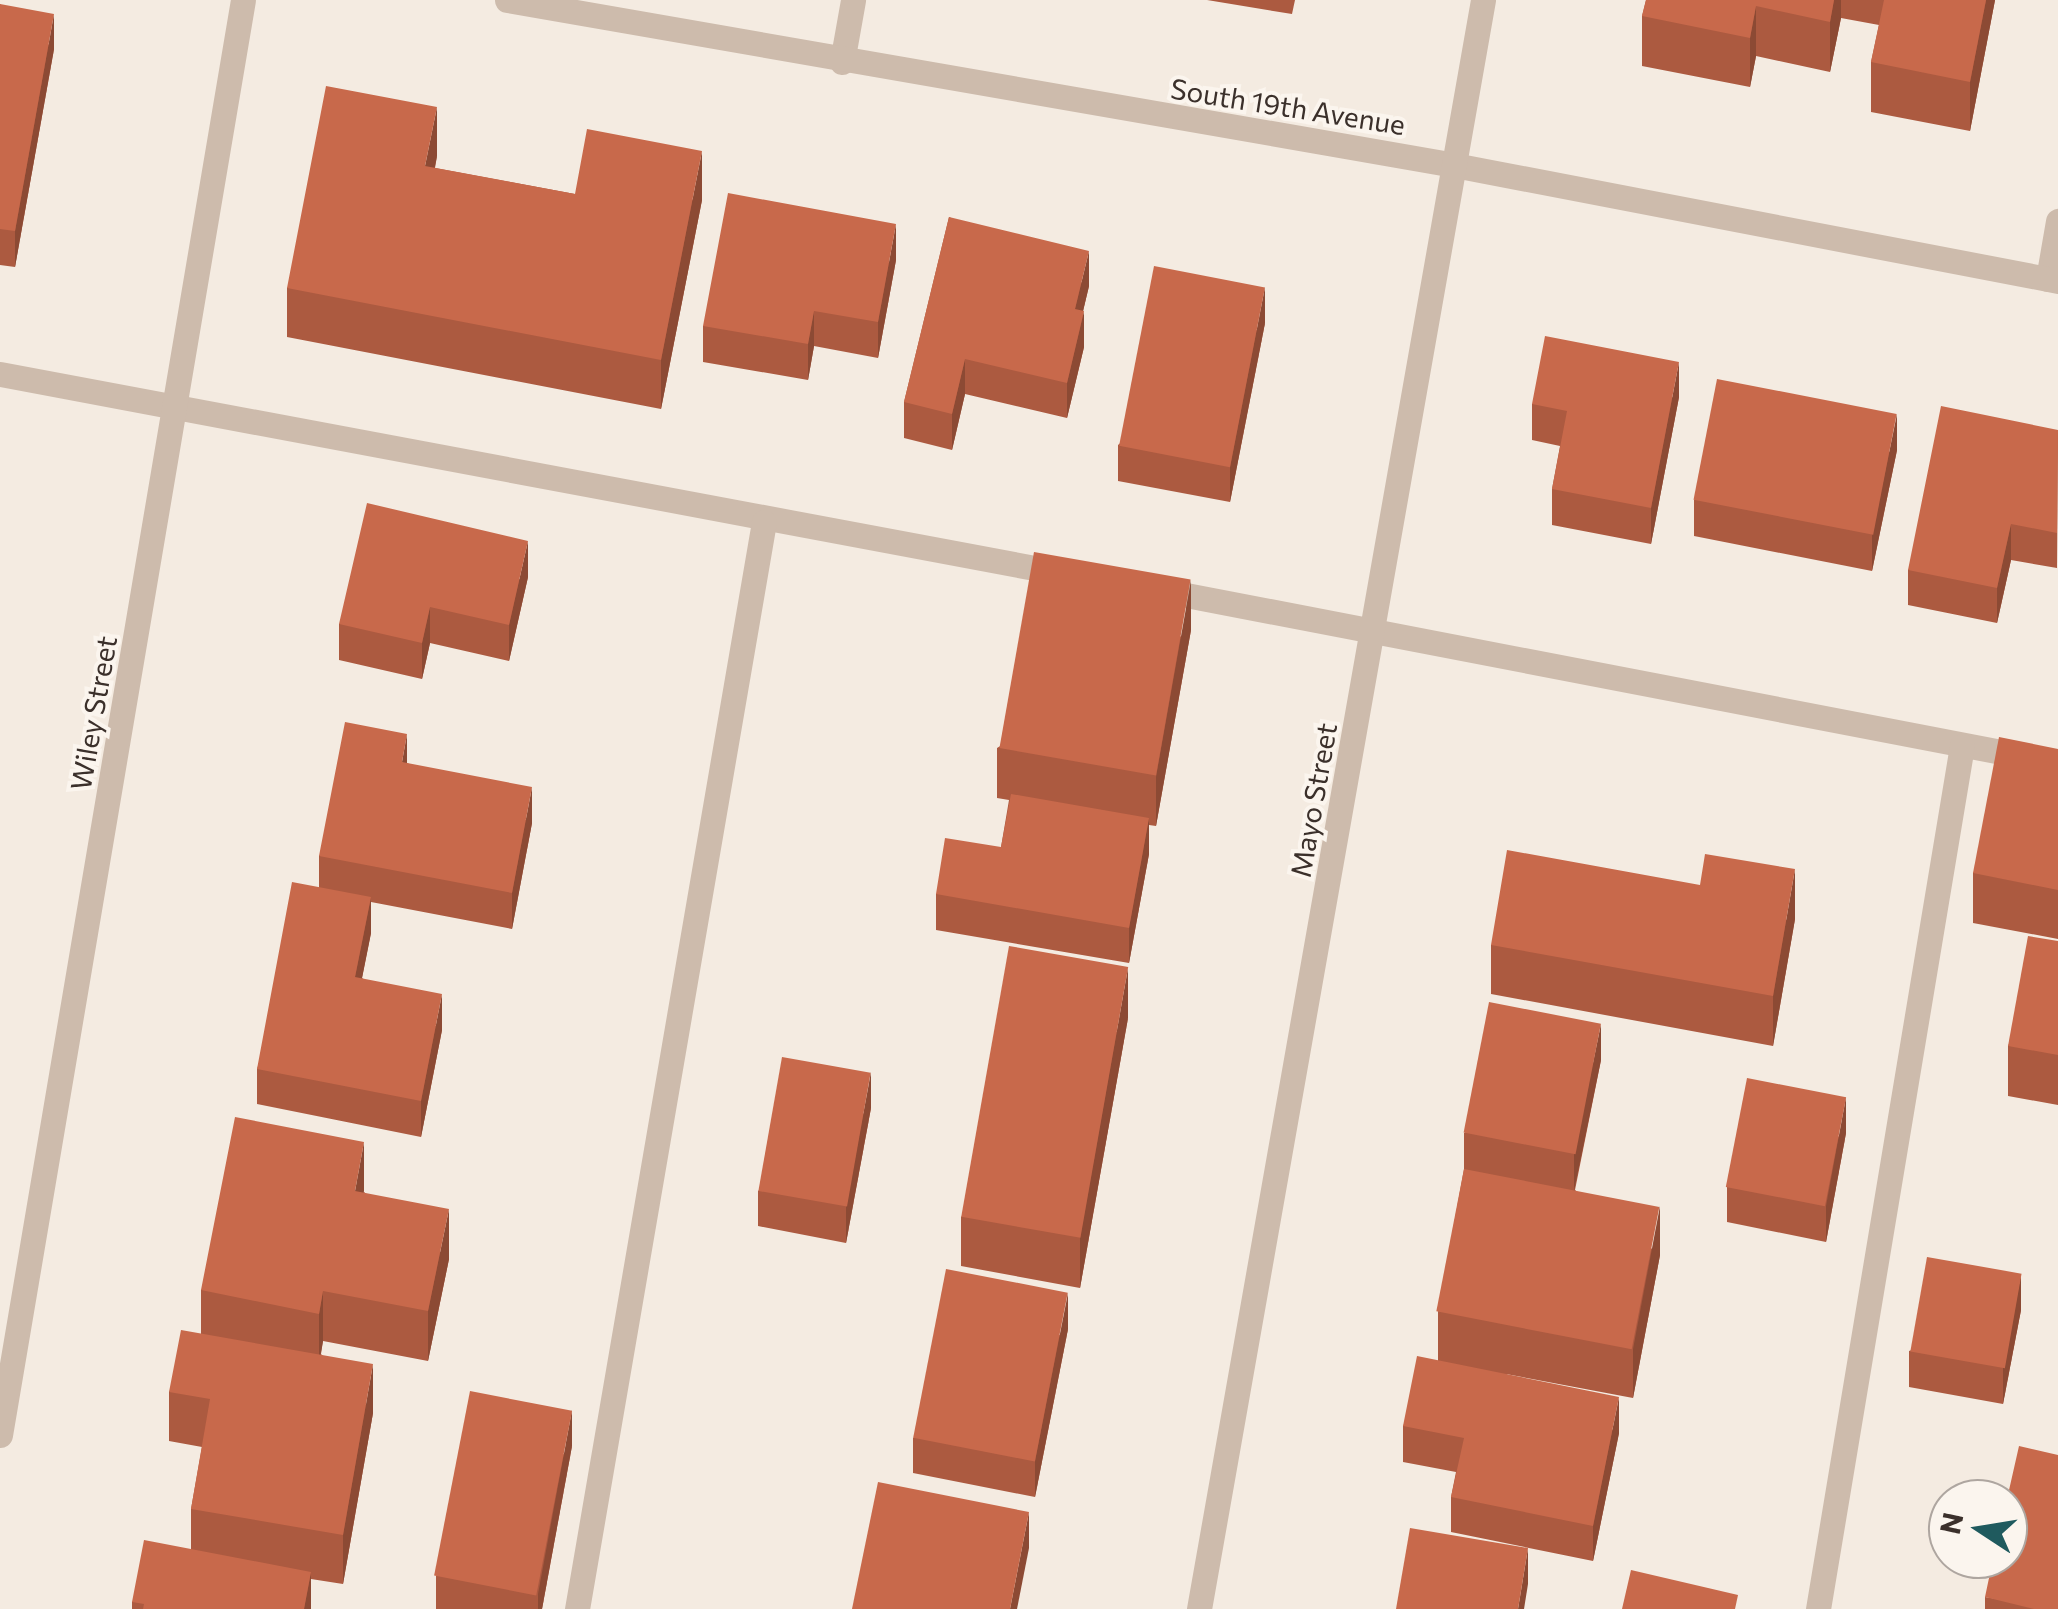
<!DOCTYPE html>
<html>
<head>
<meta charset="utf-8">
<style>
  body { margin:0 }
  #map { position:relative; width:2058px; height:1609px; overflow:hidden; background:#f4ebe1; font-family:Commissioner,sans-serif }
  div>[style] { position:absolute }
  .lane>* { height:25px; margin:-12.5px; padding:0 12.5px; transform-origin:12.5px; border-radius:12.5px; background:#cdbbac }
  .street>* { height:25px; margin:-12.5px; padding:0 12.5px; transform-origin:12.5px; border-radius:12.5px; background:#cdbbac }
  .wall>* { inset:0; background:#ac5a40 }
  .shaded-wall>* { inset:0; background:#8c4a34 }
  .building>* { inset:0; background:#c8694b; transform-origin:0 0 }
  span { translate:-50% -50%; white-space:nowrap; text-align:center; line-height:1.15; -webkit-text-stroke:8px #fbf5ee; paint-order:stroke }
  .street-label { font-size:28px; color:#3b302b }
  .north { position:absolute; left:1928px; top:1479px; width:100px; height:100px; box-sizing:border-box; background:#fbf5ee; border:2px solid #aea6a0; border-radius:50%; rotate:282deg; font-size:28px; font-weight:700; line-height:40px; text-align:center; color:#3b302b }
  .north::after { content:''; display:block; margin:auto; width:35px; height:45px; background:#1f5a5e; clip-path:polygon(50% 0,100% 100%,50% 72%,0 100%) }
</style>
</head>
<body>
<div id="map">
  <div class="lane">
    <div style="left:842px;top:62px;width:63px;rotate:-79.9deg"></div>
    <div style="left:2048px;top:279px;width:59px;rotate:-80.2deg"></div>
    <div style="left:0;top:374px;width:1080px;rotate:10.62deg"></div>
    <div style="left:1160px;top:590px;width:915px;rotate:10.9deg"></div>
    <div style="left:577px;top:1609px;width:1103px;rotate:-80.24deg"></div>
    <div style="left:1818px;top:1609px;width:875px;rotate:-80.53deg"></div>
  </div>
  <div class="street">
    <div style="left:507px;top:0;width:961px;rotate:9.88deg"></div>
    <div style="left:1454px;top:165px;width:615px;rotate:10.87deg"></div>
    <div style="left:0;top:1435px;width:1455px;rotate:-80.39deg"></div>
    <div style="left:1199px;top:1609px;width:1634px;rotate:-79.99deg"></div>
  </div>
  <div class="wall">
    <div style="clip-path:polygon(1207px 0,1295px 0,1292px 14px)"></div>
    <div style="clip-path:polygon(1646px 0,1995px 0,1970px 131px,1871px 112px,1871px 62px,1879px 25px,1841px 18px,1830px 72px,1756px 56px,1750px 87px,1642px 66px,1642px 16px)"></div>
    <div style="clip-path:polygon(0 4px,54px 49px,15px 267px,0 265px)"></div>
    <div style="clip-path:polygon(437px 156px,435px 168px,575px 194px,702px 200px,661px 409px,287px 337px,287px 288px)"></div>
    <div style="clip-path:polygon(949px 217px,1089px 286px,1083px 311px,1084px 347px,1067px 418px,965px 394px,952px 450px,904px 438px,904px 402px)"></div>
    <div style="clip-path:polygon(896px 260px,878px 358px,814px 346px,808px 380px,703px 362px,703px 326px)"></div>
    <div style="clip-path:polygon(1265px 323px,1230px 502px,1118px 481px,1118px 445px)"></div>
    <div style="clip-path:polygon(1679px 397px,1651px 544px,1552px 525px,1552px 489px,1560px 446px,1532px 440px,1532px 404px)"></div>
    <div style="clip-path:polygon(2058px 430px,2057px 568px,2011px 560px,1997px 623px,1908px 605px,1908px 570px)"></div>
    <div style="clip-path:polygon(1897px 450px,1872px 571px,1694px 536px,1694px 500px)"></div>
    <div style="clip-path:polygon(528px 577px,509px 661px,430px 643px,422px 679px,339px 660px,339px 624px)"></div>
    <div style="clip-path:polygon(1191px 630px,1156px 826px,1149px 825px,1149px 854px,1129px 963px,936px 930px,936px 894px,1001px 847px,1009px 800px,997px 798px,997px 748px)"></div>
    <div style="clip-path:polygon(2058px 749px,2058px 939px,1973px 923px,1973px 873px)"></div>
    <div style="clip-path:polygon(407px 763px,532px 823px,512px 929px,371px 902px,371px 933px,362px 978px,442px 1030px,421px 1137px,257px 1104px,257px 1069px,319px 887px,319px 856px)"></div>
    <div style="clip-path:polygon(1795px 919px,1773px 1046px,1491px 994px,1491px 945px)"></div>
    <div style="clip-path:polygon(2058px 941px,2058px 1105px,2008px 1096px,2008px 1046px)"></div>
    <div style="clip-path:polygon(1128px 1018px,1080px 1288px,961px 1266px,961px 1217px)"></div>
    <div style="clip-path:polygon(1601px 1060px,1575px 1190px,1660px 1255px,1633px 1398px,1506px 1374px,1619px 1433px,1593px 1561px,1451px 1532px,1451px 1497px,1456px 1472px,1403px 1462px,1403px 1426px,1438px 1361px,1438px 1312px,1464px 1169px,1464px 1133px)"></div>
    <div style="clip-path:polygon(871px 1108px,846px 1243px,758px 1226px,758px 1191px)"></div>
    <div style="clip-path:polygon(1846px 1133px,1826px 1242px,1727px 1222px,1727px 1187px)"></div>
    <div style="clip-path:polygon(364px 1192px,449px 1259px,428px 1361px,323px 1341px,321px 1354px,373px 1413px,343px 1584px,311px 1579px,311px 1609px,132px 1609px,132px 1602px,191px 1549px,191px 1509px,202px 1447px,169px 1441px,169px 1392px,201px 1334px,201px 1290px)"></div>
    <div style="clip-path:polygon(2021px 1310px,2003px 1404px,1909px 1387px,1909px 1351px)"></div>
    <div style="clip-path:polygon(1068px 1329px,1035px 1497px,913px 1473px,913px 1438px)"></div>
    <div style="clip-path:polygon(572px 1446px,542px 1609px,436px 1609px,436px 1576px)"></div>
    <div style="clip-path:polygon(1985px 1597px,2058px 1609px,1985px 1609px)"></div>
  </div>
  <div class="shaded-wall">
    <div style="clip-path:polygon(1834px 0,1841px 0,1841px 18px,1830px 72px,1830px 22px)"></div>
    <div style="clip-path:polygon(1986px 0,1995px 0,1970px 131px,1970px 82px)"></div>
    <div style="clip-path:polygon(1756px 6px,1756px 56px,1750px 87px,1750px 38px)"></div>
    <div style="clip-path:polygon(54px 14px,54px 49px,15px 267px,15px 231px)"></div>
    <div style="clip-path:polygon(437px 107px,437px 156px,425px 215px,425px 166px)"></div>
    <div style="clip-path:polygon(702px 151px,702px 200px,661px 409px,661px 360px)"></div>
    <div style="clip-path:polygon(896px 224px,896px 260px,878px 358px,878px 322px)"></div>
    <div style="clip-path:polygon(1089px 251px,1089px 286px,1075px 345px,1075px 309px)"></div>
    <div style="clip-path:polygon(1265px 287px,1265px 323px,1230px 502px,1230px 467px)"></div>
    <div style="clip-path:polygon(814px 311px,814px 346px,808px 380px,808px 344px)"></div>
    <div style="clip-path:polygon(1084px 311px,1084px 347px,1067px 418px,1067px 383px)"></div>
    <div style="clip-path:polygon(965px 359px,965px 394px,952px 450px,952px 414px)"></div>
    <div style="clip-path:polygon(1679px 362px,1679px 397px,1651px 544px,1651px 508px)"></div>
    <div style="clip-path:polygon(1897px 414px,1897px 450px,1872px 571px,1872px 536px)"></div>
    <div style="clip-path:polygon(2011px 524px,2011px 560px,1997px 623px,1997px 588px)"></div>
    <div style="clip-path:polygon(528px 541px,528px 577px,509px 661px,509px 625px)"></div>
    <div style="clip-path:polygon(1191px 580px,1191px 630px,1156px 826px,1156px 777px)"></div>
    <div style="clip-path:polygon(430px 607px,430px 643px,422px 679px,422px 643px)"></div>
    <div style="clip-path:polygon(407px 734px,407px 770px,402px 762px)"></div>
    <div style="clip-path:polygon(532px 787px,532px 823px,512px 929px,512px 893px)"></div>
    <div style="clip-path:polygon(1149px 818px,1149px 854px,1129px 963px,1129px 928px)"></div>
    <div style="clip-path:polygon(1795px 869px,1795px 919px,1773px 1046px,1773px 996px)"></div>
    <div style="clip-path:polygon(371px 897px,371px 933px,355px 1013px,355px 977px)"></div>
    <div style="clip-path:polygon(1128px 968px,1128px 1018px,1080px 1288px,1080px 1238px)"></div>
    <div style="clip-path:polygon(442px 994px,442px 1030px,421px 1137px,421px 1101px)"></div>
    <div style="clip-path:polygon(1601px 1024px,1601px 1060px,1574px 1191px,1574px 1155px)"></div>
    <div style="clip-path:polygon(871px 1072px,871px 1108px,846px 1243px,846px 1207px)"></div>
    <div style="clip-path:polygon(1846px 1097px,1846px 1133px,1826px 1242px,1826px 1206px)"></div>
    <div style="clip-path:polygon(364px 1142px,364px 1191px,355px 1240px,355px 1191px)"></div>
    <div style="clip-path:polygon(1660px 1206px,1660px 1255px,1633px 1398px,1633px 1349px)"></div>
    <div style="clip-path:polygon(449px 1209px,449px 1259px,428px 1361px,428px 1311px)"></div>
    <div style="clip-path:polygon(2021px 1274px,2021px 1310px,2003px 1404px,2003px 1368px)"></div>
    <div style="clip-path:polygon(323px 1291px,323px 1341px,319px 1363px,319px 1314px)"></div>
    <div style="clip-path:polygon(1068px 1293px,1068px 1329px,1035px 1497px,1035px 1461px)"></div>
    <div style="clip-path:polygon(373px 1364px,373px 1413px,343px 1584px,343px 1535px)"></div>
    <div style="clip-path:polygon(1619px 1397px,1619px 1433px,1593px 1561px,1593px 1526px)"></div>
    <div style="clip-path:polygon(572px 1410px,572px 1446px,542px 1609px,538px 1609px,538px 1594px)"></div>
    <div style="clip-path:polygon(1029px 1512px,1029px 1548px,1017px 1609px,1010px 1609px)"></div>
    <div style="clip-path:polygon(1528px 1548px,1528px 1584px,1524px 1609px,1518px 1609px)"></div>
    <div style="clip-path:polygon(311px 1572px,311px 1609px,304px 1609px)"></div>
  </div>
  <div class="building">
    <div style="clip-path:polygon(1646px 0,1834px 0,1830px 22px,1756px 6px,1750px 38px,1642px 16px)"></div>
    <div style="clip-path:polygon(1884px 0,1986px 0,1970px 82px,1871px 62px)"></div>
    <div style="clip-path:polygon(0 4px,54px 14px,15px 231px,0 229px)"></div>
    <div style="clip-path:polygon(326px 86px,437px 107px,425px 166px,575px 194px,587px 129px,702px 151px,661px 360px,287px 288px)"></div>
    <div style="clip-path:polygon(728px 193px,896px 224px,878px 322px,814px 311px,808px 344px,703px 326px)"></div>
    <div style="clip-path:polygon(949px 217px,1089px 251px,1075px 309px,1084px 311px,1067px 383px,965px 359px,952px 414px,904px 402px)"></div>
    <div style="left:1154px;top:266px;width:113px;height:183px;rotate:11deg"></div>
    <div style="clip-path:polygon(1545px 336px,1679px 362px,1651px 508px,1552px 489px,1567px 411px,1532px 404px)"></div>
    <div style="left:1717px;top:379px;width:183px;height:123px;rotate:11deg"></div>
    <div style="clip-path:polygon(1941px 406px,2058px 430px,2057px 533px,2011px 524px,1997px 588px,1908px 570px)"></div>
    <div style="clip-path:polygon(367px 503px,528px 541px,509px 625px,430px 607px,422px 643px,339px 624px)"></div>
    <div style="left:1034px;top:552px;width:159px;height:199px;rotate:10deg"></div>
    <div style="clip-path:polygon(345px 722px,407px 734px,402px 762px,532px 787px,512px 893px,319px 856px)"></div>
    <div style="clip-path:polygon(1999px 737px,2058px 749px,2058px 890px,1973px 873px)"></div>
    <div style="clip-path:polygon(1011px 794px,1149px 818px,1129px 928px,936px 894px,945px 838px,1001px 847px)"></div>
    <div style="clip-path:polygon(1507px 850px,1700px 885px,1705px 854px,1795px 869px,1773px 996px,1491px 945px)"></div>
    <div style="clip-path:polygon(292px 882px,371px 897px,355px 977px,442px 994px,421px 1101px,257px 1069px)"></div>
    <div style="clip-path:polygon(2028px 936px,2058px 941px,2058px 1055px,2008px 1046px)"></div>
    <div style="left:1009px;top:946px;width:121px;height:275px;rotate:10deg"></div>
    <div style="left:1489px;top:1002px;width:114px;height:133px;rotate:11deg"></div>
    <div style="left:782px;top:1057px;width:90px;height:136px;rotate:10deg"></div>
    <div style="left:1747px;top:1078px;width:101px;height:111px;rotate:11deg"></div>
    <div style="clip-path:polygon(235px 1117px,364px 1142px,355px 1191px,449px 1209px,428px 1311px,323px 1291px,319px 1314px,201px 1290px)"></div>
    <div style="left:1464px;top:1169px;width:199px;height:145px;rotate:11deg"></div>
    <div style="left:1927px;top:1257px;width:96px;height:96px;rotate:10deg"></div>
    <div style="left:946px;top:1269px;width:124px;height:172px;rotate:11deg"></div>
    <div style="clip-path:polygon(181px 1330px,373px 1364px,343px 1535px,191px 1509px,210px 1399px,169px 1392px)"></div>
    <div style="clip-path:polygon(1417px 1356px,1619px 1397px,1593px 1526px,1451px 1497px,1464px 1438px,1403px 1426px)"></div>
    <div style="left:470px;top:1391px;width:104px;height:188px;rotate:11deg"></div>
    <div style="clip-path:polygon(2019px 1446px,2058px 1455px,2058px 1609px,2034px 1609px,1985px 1597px,1993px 1559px,2008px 1559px,2007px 1499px)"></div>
    <div style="clip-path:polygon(878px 1482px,1029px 1512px,1010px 1609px,852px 1609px)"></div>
    <div style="clip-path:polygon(1410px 1528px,1528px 1548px,1518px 1609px,1396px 1609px)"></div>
    <div style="clip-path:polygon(144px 1540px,311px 1572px,304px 1609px,143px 1609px,144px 1604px,132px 1602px)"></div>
    <div style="clip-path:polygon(1631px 1570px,1738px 1595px,1735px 1609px,1622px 1609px)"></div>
  </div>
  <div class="street-label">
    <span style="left:1288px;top:106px;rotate:9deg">South 19th Avenue</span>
    <span style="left:93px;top:713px;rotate:-80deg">Wiley Street</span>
    <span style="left:1313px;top:800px;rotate:-80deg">Mayo Street</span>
  </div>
  <div class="north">N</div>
</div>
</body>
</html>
